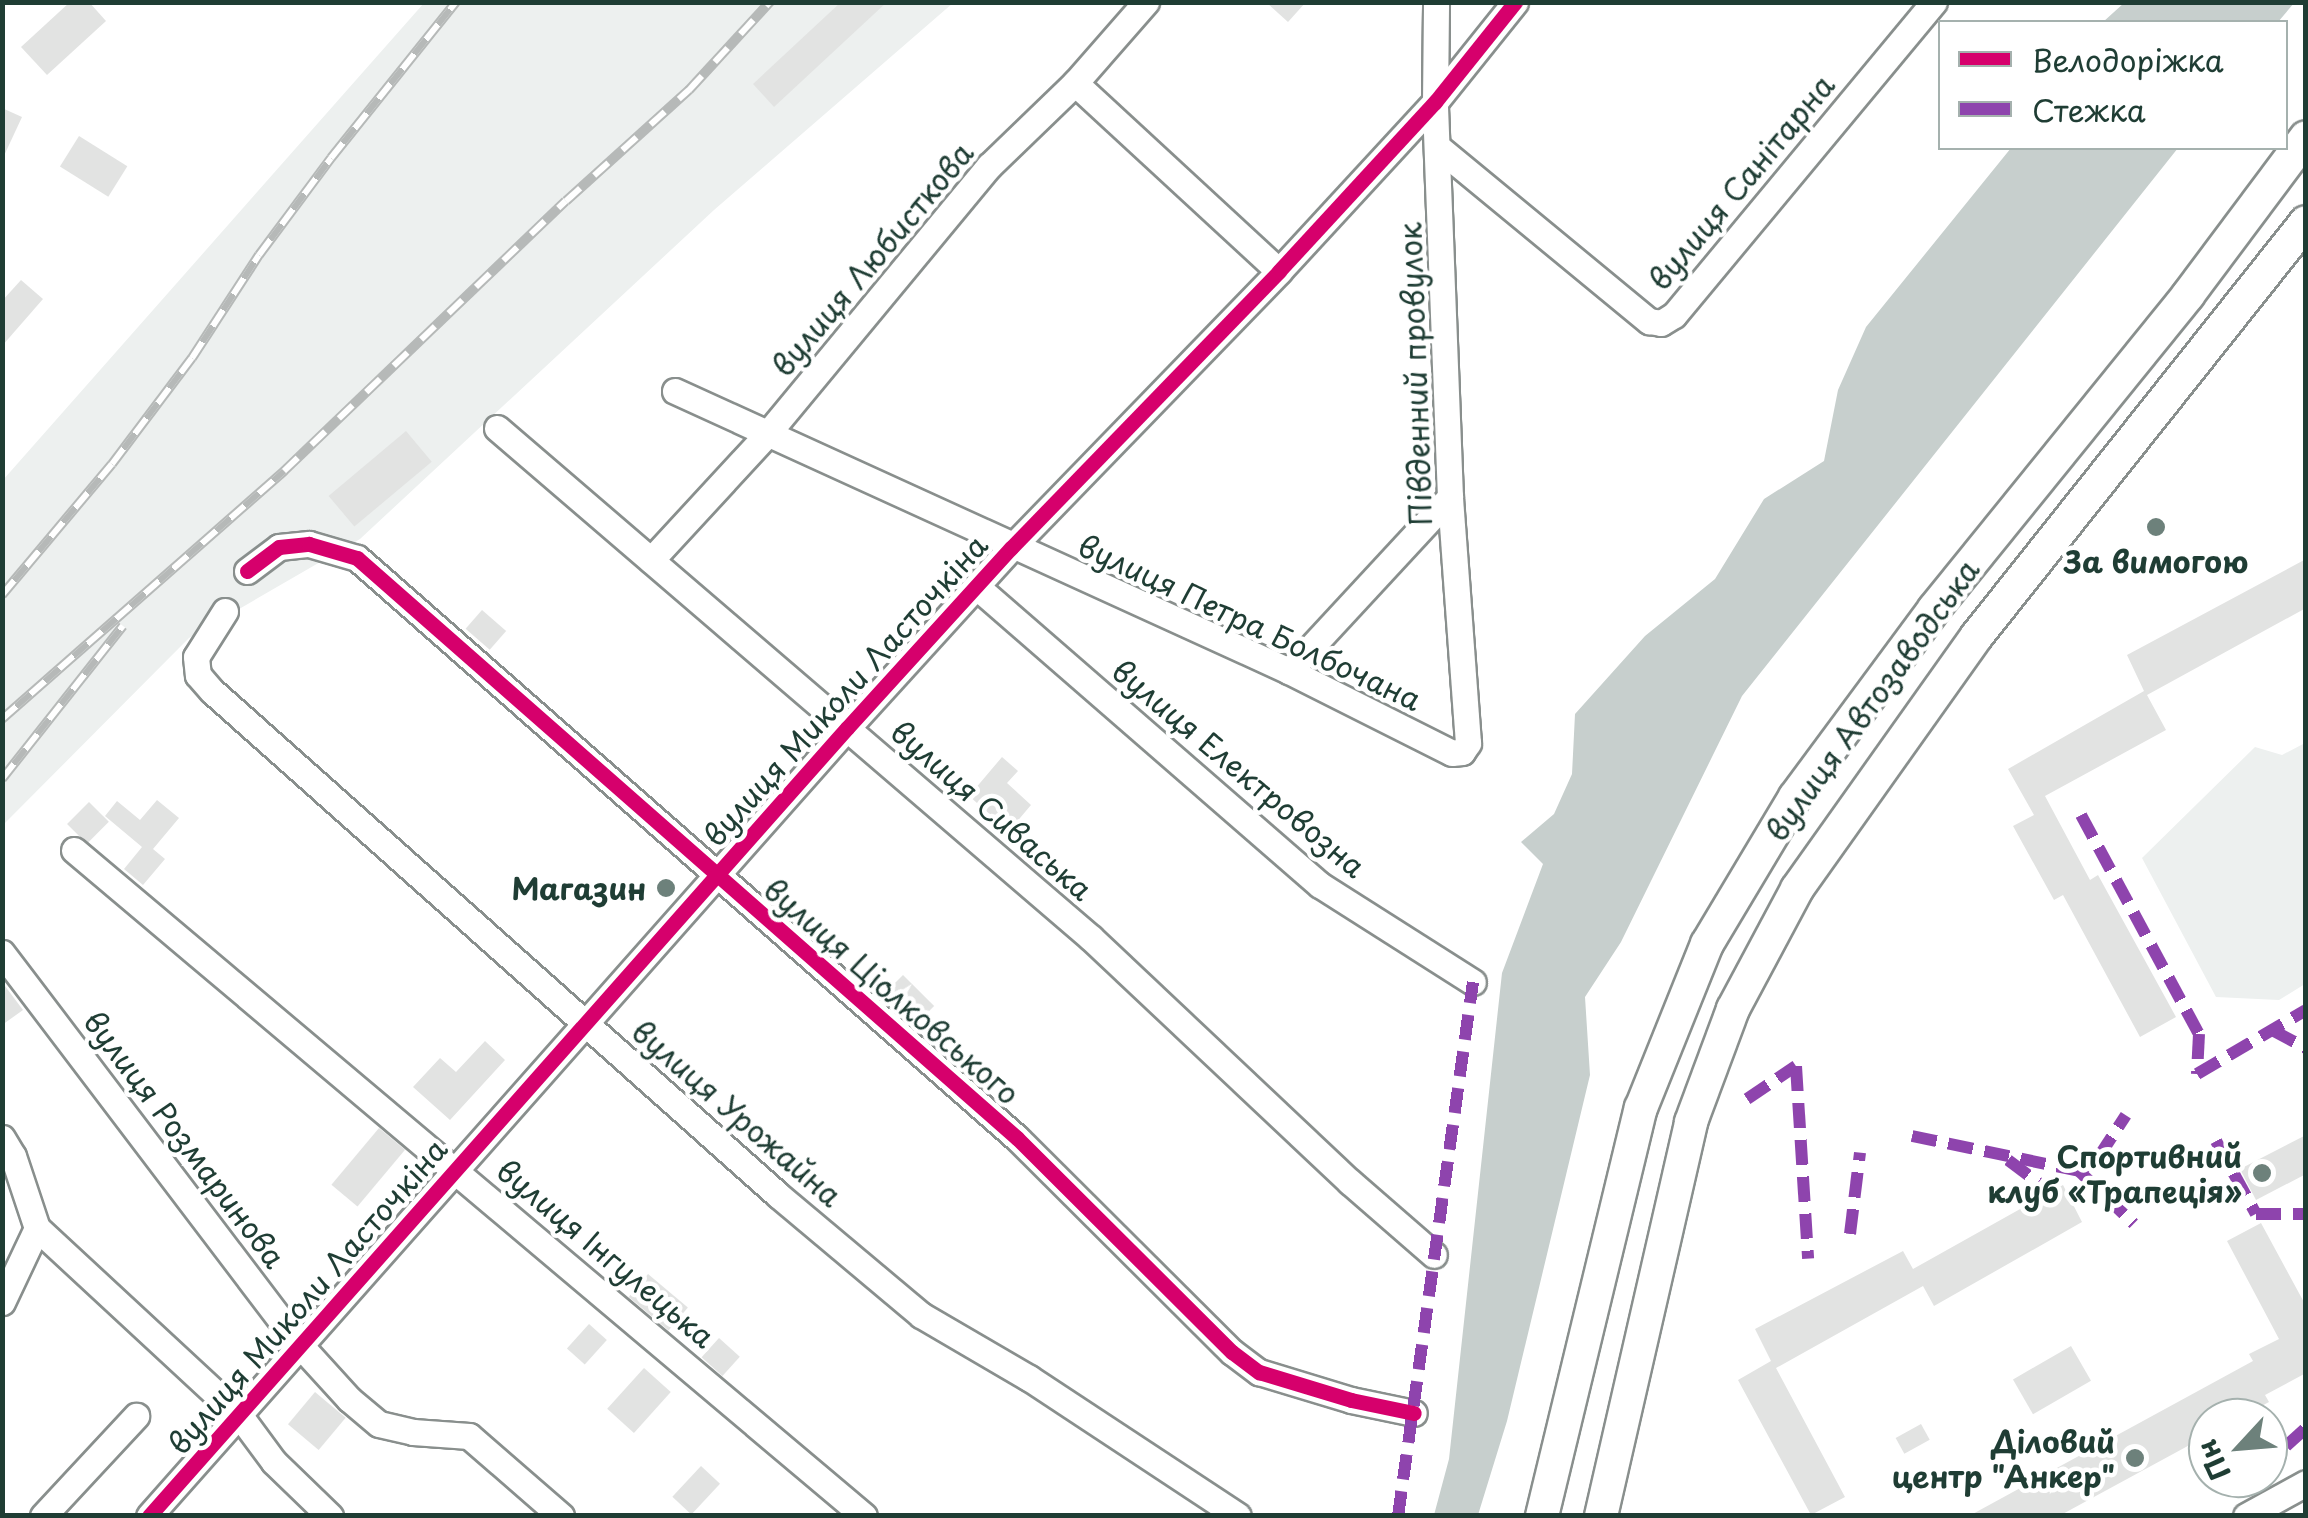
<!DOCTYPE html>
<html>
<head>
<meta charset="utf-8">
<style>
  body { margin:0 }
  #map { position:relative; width:2308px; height:1518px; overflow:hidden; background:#fff; font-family:"Playpen Sans",sans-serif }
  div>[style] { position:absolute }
  .built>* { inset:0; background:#edf0ef }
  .water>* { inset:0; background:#c7cfcd }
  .building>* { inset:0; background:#e2e3e2; transform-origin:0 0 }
  .roads { filter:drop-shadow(2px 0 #898f8d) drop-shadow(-2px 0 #898f8d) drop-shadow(0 2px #898f8d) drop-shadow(0 -2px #898f8d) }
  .minor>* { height:25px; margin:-12.5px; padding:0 12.5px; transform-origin:12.5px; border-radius:12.5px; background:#fff }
  .major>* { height:32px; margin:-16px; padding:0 16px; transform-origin:16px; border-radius:16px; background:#fff }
  .rail>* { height:10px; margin-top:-5px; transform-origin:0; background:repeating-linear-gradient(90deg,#fff 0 19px,#b6b9b8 0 38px); box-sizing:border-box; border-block:2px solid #b6b9b8 }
  .quiet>* { height:12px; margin-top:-6px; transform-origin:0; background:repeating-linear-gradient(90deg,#8e44ad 0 25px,transparent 0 37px) }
  .cycleway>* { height:15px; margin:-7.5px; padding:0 7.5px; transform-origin:7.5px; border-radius:7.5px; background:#d6006c }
  .dots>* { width:28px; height:28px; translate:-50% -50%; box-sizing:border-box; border:5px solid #fff; border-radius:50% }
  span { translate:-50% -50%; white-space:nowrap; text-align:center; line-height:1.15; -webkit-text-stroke:9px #fff; paint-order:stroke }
  .street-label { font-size:30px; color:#1f3d34 }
  .poi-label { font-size:30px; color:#1f3d34; font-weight:700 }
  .right { translate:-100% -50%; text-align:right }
  .frame { position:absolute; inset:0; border:5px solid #1f3d34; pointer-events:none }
  .legend { position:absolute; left:1938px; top:20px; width:350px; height:130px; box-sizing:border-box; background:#fff; border:2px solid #a5b1ae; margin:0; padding:12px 18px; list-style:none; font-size:30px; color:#1f3d34 }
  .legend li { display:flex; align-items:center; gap:20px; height:50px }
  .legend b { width:50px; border:2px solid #a5b1ae }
  .north { position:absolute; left:2188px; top:1398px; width:100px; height:100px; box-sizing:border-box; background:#fff; border:2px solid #a5b1ae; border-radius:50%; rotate:244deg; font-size:28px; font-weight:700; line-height:40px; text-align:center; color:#1f3d34 }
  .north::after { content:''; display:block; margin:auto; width:35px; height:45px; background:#6d817b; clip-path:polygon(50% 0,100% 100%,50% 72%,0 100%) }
</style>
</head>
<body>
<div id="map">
  <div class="built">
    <div style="clip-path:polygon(424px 3px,953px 3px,714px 210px,360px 539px,189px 638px,3px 825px,3px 480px)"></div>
    <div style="clip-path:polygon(2305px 743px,2305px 984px,2279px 1000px,2216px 997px,2142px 858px,2255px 747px,2282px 755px)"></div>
  </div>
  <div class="water">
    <div style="clip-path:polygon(2124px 3px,2124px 2px,2294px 3px,2278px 22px,2103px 22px)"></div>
    <div style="clip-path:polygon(2011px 148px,2178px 148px,1742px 696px,1621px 942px,1585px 997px,1590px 1075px,1507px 1421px,1478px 1515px,1434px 1515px,1449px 1459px,1502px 973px,1543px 864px,1521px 842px,1554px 814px,1572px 774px,1575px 714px,1645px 636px,1715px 579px,1764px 499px,1824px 461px,1838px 390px,1866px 327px)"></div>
  </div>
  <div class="building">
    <div style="clip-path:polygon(70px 2px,89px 2px,106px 21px,47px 75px,21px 47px)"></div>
    <div style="clip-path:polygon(841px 2px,887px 2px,774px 107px,753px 84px)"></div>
    <div style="clip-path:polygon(1266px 2px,1306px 2px,1288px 22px)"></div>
    <div style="clip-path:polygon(2px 108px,22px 117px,2px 160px)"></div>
    <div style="left:79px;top:136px;width:57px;height:36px;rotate:32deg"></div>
    <div style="clip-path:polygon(21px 280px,43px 299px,2px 346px,2px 301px)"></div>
    <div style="left:406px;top:431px;width:40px;height:101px;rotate:50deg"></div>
    <div style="clip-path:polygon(2306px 559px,2306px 608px,2147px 695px,2166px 730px,2045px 796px,2090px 880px,2098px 875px,2176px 1017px,2140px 1037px,2063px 895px,2054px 900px,2013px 826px,2034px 815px,2008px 769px,2144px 691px,2127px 655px)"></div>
    <div style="left:482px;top:610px;width:32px;height:25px;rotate:41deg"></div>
    <div style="clip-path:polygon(1002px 757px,1018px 771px,1007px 783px,1031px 805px,1009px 831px,969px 796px)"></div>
    <div style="clip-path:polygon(157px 800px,179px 818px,153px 849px,165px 859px,143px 885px,124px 869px,142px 847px,105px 816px,117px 801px,140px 820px)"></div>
    <div style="left:89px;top:802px;width:28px;height:31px;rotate:45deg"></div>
    <div style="left:903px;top:975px;width:44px;height:30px;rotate:45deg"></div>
    <div style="clip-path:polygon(2px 982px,23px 1010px,2px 1025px)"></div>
    <div style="clip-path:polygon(485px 1041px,505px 1060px,450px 1120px,413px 1087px,440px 1058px,456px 1072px)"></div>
    <div style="left:379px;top:1128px;width:34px;height:74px;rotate:40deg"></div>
    <div style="clip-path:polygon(2306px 1135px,2306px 1174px,2256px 1200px,2240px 1169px)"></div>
    <div style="clip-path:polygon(2063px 1185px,2082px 1222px,1934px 1306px,1923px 1286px,1776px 1368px,1845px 1497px,1811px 1515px,1738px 1380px,1771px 1361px,1755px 1329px,1903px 1251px,1913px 1269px)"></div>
    <div style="clip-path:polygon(2261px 1223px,2306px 1306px,2306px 1373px,2265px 1395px,2269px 1402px,2239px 1418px,2208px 1418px,2208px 1435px,2059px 1516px,1969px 1516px,2253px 1361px,2249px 1354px,2279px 1339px,2227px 1241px)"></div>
    <div style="left:648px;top:1274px;width:52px;height:30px;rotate:40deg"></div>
    <div style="left:589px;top:1324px;width:24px;height:33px;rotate:42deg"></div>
    <div style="left:719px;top:1338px;width:28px;height:26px;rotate:42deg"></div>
    <div style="left:2071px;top:1346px;width:40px;height:67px;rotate:60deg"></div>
    <div style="left:644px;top:1368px;width:36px;height:55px;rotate:42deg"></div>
    <div style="left:315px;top:1392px;width:40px;height:42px;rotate:40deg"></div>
    <div style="left:1921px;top:1424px;width:18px;height:29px;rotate:61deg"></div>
    <div style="left:701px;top:1466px;width:26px;height:42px;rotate:43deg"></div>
  </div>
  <div class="roads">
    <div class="minor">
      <div style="left:1075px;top:83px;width:277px;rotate:42.7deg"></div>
      <div style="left:1440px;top:149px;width:271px;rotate:39.5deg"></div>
      <div style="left:1649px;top:321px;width:12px;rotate:9deg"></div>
      <div style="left:1661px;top:323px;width:15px;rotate:-32deg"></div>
      <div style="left:1674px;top:315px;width:407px;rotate:-50.3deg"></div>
      <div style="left:675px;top:391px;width:675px;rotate:24.51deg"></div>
      <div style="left:1289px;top:671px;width:182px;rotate:26.7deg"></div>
      <div style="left:1452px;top:753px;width:10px;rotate:-6deg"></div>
      <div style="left:1462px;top:752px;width:11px;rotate:-56deg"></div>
      <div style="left:1468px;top:743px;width:247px;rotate:-94.2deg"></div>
      <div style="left:1450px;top:497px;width:395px;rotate:-92.2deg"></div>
      <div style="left:1435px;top:102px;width:100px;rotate:-89.4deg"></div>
      <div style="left:497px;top:428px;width:783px;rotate:40.65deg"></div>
      <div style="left:1091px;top:938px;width:356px;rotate:43.3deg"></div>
      <div style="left:1350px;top:1182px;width:111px;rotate:41deg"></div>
      <div style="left:651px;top:560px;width:173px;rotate:-47.3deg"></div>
      <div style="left:768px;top:433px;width:347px;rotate:-50.4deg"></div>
      <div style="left:989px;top:166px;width:120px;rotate:-44deg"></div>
      <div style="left:1075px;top:83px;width:108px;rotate:-48.8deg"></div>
      <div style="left:247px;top:571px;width:40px;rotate:-37deg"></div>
      <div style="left:279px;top:547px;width:30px;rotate:-6deg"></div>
      <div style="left:309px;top:544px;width:50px;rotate:16.3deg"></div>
      <div style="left:357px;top:558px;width:879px;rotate:41.31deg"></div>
      <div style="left:1017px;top:1138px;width:303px;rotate:44.9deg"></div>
      <div style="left:1232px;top:1352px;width:34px;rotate:37deg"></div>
      <div style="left:1259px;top:1372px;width:96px;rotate:16.9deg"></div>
      <div style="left:1351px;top:1400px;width:64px;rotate:11.7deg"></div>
      <div style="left:977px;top:587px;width:454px;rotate:41deg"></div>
      <div style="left:1320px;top:885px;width:181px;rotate:32.4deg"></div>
      <div style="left:225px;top:611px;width:54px;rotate:122.2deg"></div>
      <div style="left:196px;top:657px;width:18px;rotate:84deg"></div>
      <div style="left:198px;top:675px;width:21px;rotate:49deg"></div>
      <div style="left:212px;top:691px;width:758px;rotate:41.68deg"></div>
      <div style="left:778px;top:1195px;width:187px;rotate:40deg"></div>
      <div style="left:921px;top:1315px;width:125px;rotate:30.3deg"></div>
      <div style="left:1029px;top:1378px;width:250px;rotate:33.4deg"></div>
      <div style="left:1289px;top:671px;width:237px;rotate:-47.2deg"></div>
      <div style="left:74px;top:850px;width:1033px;rotate:40.13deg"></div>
      <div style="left:2px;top:953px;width:490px;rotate:52.8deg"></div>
      <div style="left:298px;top:1343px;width:76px;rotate:47.7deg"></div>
      <div style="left:349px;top:1399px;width:39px;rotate:40deg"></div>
      <div style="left:379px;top:1424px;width:35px;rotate:13deg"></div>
      <div style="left:413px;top:1432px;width:56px;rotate:4.1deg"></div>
      <div style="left:469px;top:1436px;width:122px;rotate:41deg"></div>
      <div style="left:2px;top:1138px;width:21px;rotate:59deg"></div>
      <div style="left:13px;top:1156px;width:76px;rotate:71.6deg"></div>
      <div style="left:37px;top:1228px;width:82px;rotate:115.3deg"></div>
      <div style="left:37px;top:1228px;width:277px;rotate:42.8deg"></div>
      <div style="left:240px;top:1416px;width:57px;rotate:53.5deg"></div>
      <div style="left:274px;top:1462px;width:78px;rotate:44deg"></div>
      <div style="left:43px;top:1516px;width:137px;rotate:-47.1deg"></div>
      <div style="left:149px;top:1516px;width:1053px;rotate:-48.47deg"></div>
      <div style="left:847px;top:728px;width:244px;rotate:-47.7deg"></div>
      <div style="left:1011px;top:548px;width:385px;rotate:-45.9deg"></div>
      <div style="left:1279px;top:271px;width:230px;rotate:-47.3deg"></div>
      <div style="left:1435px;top:102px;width:128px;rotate:-51.3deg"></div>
      <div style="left:2246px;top:1516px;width:68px;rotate:-28.8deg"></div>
    </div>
    <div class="major">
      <div style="left:1542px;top:1516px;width:420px;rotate:-76.4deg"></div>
      <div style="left:1641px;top:1108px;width:177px;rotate:-68.1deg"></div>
      <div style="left:1707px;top:944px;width:171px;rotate:-59.1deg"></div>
      <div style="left:1795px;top:797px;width:234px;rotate:-53.5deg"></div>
      <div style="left:1934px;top:609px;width:404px;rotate:-51deg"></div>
      <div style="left:2188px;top:295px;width:197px;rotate:-53.2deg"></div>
      <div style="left:1601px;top:1516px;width:404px;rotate:-77.1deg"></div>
      <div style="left:1691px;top:1122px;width:121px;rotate:-69.6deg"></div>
      <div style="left:1733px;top:1009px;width:136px;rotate:-61.9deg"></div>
      <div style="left:1797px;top:889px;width:309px;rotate:-54.6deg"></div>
      <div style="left:1976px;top:637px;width:530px;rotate:-51.51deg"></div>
    </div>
  </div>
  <div class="rail">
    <div style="left:2px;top:595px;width:171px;rotate:-50deg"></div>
    <div style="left:112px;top:464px;width:133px;rotate:-53deg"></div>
    <div style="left:192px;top:358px;width:123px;rotate:-57deg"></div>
    <div style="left:259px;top:255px;width:121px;rotate:-53.4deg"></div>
    <div style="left:331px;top:158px;width:200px;rotate:-51.3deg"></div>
    <div style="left:2px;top:719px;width:376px;rotate:-41.3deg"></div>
    <div style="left:284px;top:471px;width:390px;rotate:-43.8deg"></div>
    <div style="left:566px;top:201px;width:166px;rotate:-42.1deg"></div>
    <div style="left:689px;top:90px;width:120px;rotate:-47.4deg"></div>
    <div style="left:2px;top:779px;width:195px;rotate:-51.7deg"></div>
  </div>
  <div class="quiet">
    <div style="left:2081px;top:815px;width:249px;rotate:61.7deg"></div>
    <div style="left:2199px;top:1034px;width:40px;rotate:92.9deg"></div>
    <div style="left:2272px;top:1030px;width:38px;rotate:28deg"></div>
    <div style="left:2197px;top:1074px;width:126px;rotate:-30.4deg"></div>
    <div style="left:1747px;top:1099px;width:59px;rotate:-34deg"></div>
    <div style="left:1796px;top:1066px;width:193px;rotate:86.4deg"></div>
    <div style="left:1912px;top:1136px;width:171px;rotate:11.8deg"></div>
    <div style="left:2079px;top:1171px;width:76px;rotate:43.9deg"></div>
    <div style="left:2216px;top:1141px;width:83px;rotate:61.3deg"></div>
    <div style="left:2256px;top:1214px;width:50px"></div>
    <div style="left:2008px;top:1160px;width:38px;rotate:37deg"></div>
    <div style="left:2079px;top:1171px;width:23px;rotate:-34deg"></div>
    <div style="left:2098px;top:1158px;width:51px;rotate:-56.9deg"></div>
    <div style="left:1850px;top:1234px;width:82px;rotate:-83deg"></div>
    <div style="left:2286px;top:1446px;width:27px;rotate:-42deg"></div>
    <div style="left:1398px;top:1516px;width:539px;rotate:-82.01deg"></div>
  </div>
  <div class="cycleway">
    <div style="left:247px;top:571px;width:40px;rotate:-37deg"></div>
    <div style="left:279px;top:547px;width:30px;rotate:-6deg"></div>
    <div style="left:309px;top:544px;width:50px;rotate:16.3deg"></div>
    <div style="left:357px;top:558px;width:879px;rotate:41.31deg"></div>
    <div style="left:1017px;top:1138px;width:303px;rotate:44.9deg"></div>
    <div style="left:1232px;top:1352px;width:34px;rotate:37deg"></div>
    <div style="left:1259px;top:1372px;width:96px;rotate:16.9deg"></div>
    <div style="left:1351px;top:1400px;width:64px;rotate:11.7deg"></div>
    <div style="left:149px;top:1516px;width:1053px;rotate:-48.47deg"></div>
    <div style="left:847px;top:728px;width:244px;rotate:-47.7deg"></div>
    <div style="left:1011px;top:548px;width:385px;rotate:-45.9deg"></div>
    <div style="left:1279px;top:271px;width:230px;rotate:-47.3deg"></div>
    <div style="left:1435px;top:102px;width:128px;rotate:-51.3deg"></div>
  </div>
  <div class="dots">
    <div style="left:2156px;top:527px;background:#6d817b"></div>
    <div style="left:666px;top:888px;background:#6d817b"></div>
    <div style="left:2262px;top:1173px;background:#6d817b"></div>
    <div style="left:2135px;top:1458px;background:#6d817b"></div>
  </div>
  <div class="street-label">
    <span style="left:1741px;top:182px;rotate:-50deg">вулиця Санітарна</span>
    <span style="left:872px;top:259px;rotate:-50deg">вулиця Любисткова</span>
    <span style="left:1415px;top:374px;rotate:-92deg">Південний провулок</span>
    <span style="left:1250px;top:622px;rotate:25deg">вулиця Петра Болбочана</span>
    <span style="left:845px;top:690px;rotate:-48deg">вулиця Миколи Ласточкіна</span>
    <span style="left:1872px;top:700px;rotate:-54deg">вулиця Автозаводська</span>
    <span style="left:1239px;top:768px;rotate:40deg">вулиця Електровозна</span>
    <span style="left:992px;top:810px;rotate:41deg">вулиця Сиваська</span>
    <span style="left:892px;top:991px;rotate:41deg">вулиця Ціолковського</span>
    <span style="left:737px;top:1113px;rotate:41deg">вулиця Урожайна</span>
    <span style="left:185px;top:1139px;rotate:53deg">вулиця Розмаринова</span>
    <span style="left:606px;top:1253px;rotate:40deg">вулиця Інгулецька</span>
    <span style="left:307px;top:1296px;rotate:-49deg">вулиця Миколи Ласточкіна</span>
  </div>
  <div class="poi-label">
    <span style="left:2156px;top:561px">За вимогою</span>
    <span class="right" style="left:646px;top:888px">Магазин</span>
    <span class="right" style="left:2242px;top:1173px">Спортивний<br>клуб «Трапеція»</span>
    <span class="right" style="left:2115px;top:1458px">Діловий<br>центр "Анкер"</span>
  </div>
  <div class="frame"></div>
  <ul class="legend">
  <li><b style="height:12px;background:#d6006c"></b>Велодоріжка</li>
  <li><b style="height:12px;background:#8e44ad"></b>Стежка</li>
  </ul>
  <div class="north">Пн</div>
</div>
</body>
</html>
